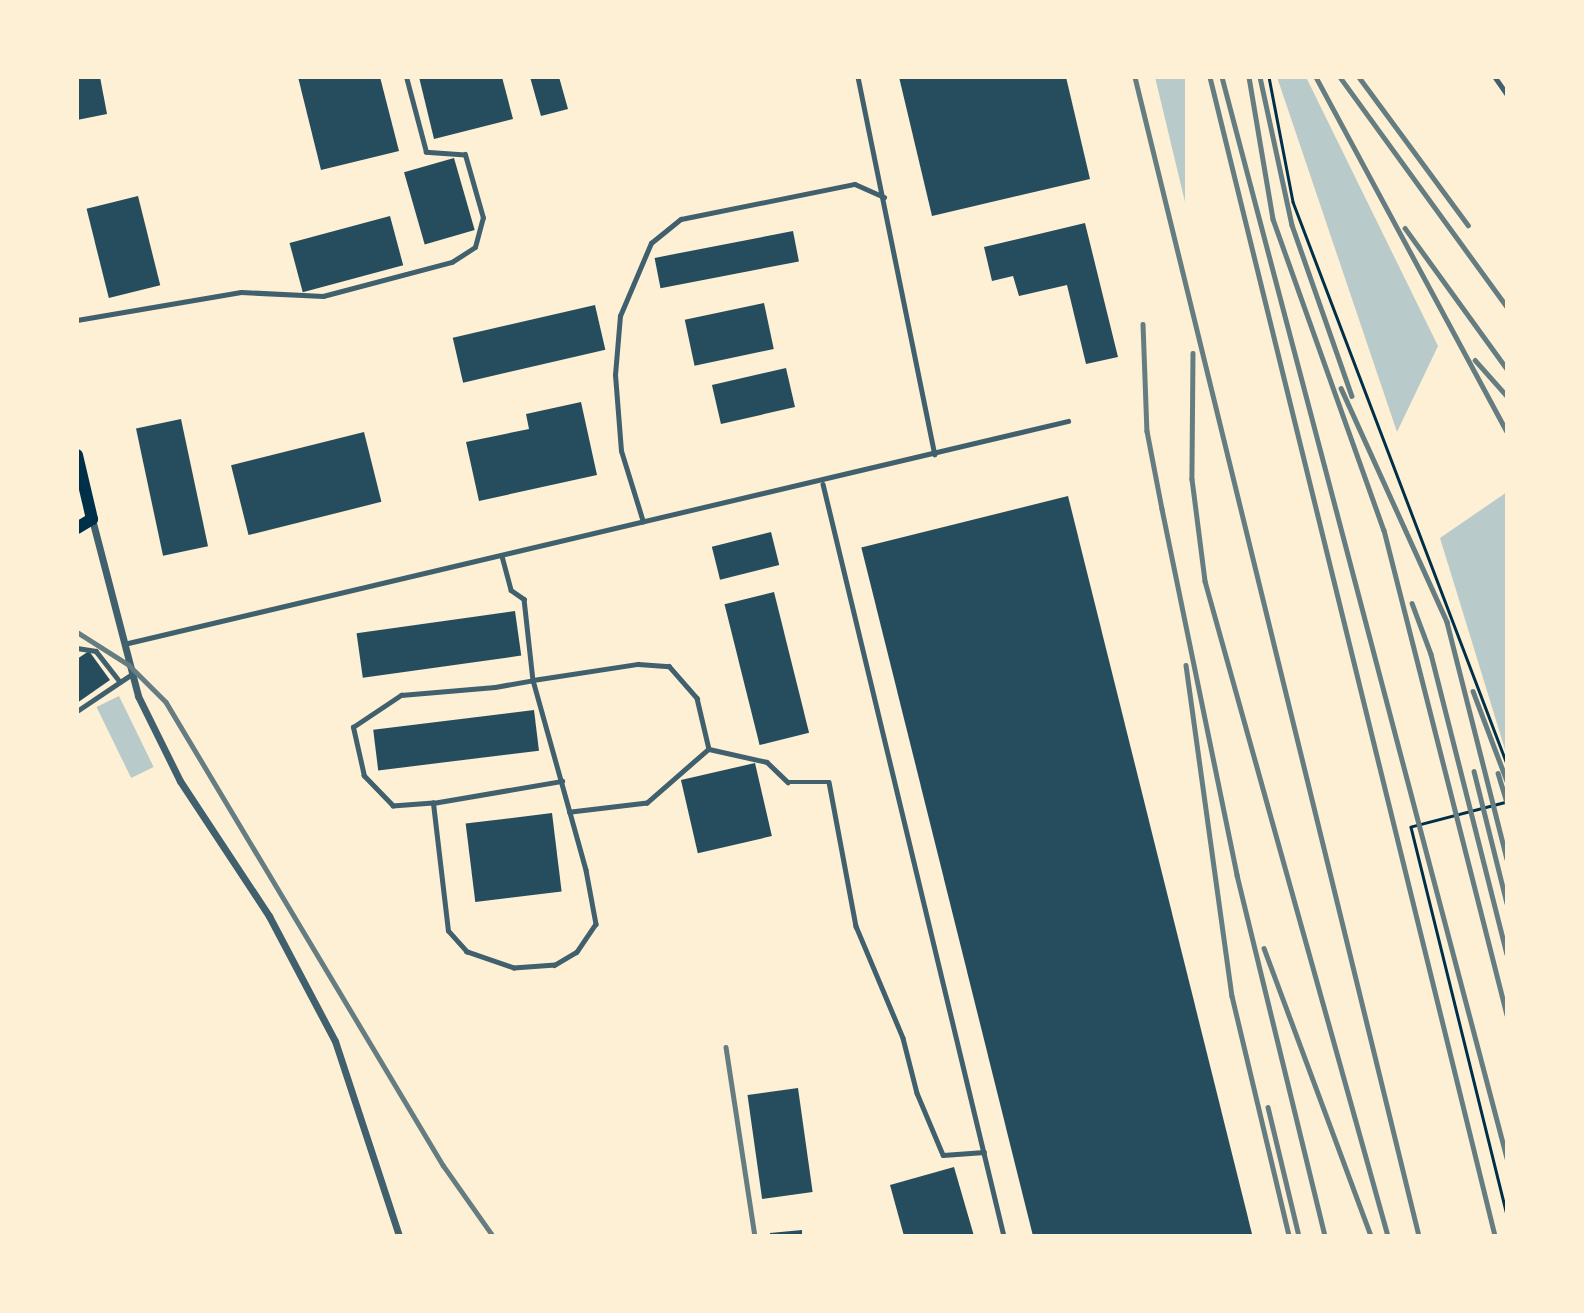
<!DOCTYPE html>
<html>
<head>
<meta charset="utf-8">
<style>
  body { margin:0 }
  #map { position:relative; width:1584px; height:1313px; overflow:hidden; background:#fdf0d5; font-family:"Source Sans 3",sans-serif }
  div>[style] { position:absolute }
  .green>* { inset:0; background:#b9caca; transform-origin:0 0 }
  .building>* { inset:0; background:#264d5e; transform-origin:0 0 }
  .path>* { height:2.5px; margin:-1.25px; padding:0 1.25px; transform-origin:1.25px; border-radius:1.25px; background:#003049 }
  .service>* { height:4.5px; margin:-2.25px; padding:0 2.25px; transform-origin:2.25px; border-radius:2.25px; background:#3f606c }
  .minor>* { height:7px; margin:-3.5px; padding:0 3.5px; transform-origin:3.5px; border-radius:3.5px; background:#3f606c }
  .secondary>* { height:12px; margin:-6px; padding:0 6px; transform-origin:6px; border-radius:6px; background:#003049 }
  .rail>* { height:4.5px; margin:-2.25px; padding:0 2.25px; transform-origin:2.25px; border-radius:2.25px; background:#657d81 }
  span { translate:-50% -50%; white-space:nowrap; text-align:center; line-height:1.15; -webkit-text-stroke:5px #fdf0d5; paint-order:stroke }
  .frame { position:absolute; inset:0; border:79px solid #fdf0d5; pointer-events:none }
</style>
</head>
<body>
<div id="map">
  <div class="green">
    <div style="clip-path:polygon(1155px 77px,1185px 77px,1185px 202px)"></div>
    <div style="clip-path:polygon(1277px 77px,1306px 77px,1438px 346px,1397px 432px)"></div>
    <div style="clip-path:polygon(1507px 492px,1507px 756px,1440px 538px)"></div>
    <div style="left:119px;top:696px;width:79px;height:25px;rotate:64deg"></div>
  </div>
  <div class="building">
    <div style="clip-path:polygon(77px 77px,100px 77px,107px 114px,77px 120px)"></div>
    <div style="clip-path:polygon(298px 77px,380px 77px,399px 151px,321px 170px)"></div>
    <div style="clip-path:polygon(419px 77px,502px 77px,513px 119px,434px 139px)"></div>
    <div style="clip-path:polygon(530px 77px,559px 77px,568px 109px,541px 116px)"></div>
    <div style="clip-path:polygon(899px 77px,1066px 77px,1090px 179px,932px 216px)"></div>
    <div style="left:454px;top:158px;width:75px;height:52px;rotate:74deg"></div>
    <div style="left:138px;top:196px;width:92px;height:53px;rotate:76deg"></div>
    <div style="left:390px;top:216px;width:51px;height:104px;rotate:75deg"></div>
    <div style="clip-path:polygon(1085px 223px,1118px 357px,1086px 364px,1067px 285px,1019px 296px,1013px 276px,992px 281px,984px 247px)"></div>
    <div style="left:793px;top:231px;width:31px;height:141px;rotate:79deg"></div>
    <div style="left:764px;top:303px;width:47px;height:81px;rotate:78deg"></div>
    <div style="left:595px;top:305px;width:46px;height:146px;rotate:77deg"></div>
    <div style="left:786px;top:368px;width:40px;height:76px;rotate:77deg"></div>
    <div style="clip-path:polygon(581px 402px,597px 475px,479px 501px,466px 442px,529px 429px,526px 414px)"></div>
    <div style="left:181px;top:419px;width:130px;height:46px;rotate:78deg"></div>
    <div style="left:364px;top:432px;width:72px;height:137px;rotate:76deg"></div>
    <div style="left:1068px;top:496px;width:762px;height:213px;rotate:76deg"></div>
    <div style="left:771px;top:532px;width:34px;height:61px;rotate:76deg"></div>
    <div style="left:774px;top:592px;width:145px;height:51px;rotate:76deg"></div>
    <div style="left:515px;top:611px;width:45px;height:160px;rotate:82deg"></div>
    <div style="clip-path:polygon(89px 651px,110px 680px,77px 703px,77px 659px)"></div>
    <div style="left:534px;top:710px;width:41px;height:162px;rotate:83deg"></div>
    <div style="left:755px;top:763px;width:75px;height:76px;rotate:77deg"></div>
    <div style="left:552px;top:813px;width:79px;height:87px;rotate:83deg"></div>
    <div style="left:798px;top:1088px;width:105px;height:51px;rotate:82deg"></div>
    <div style="clip-path:polygon(954px 1167px,974px 1236px,904px 1236px,890px 1185px)"></div>
    <div style="clip-path:polygon(802px 1230px,802px 1236px,770px 1236px,770px 1233px)"></div>
  </div>
  <div class="path">
    <div style="left:1269px;top:77px;width:127px;rotate:79.1deg"></div>
    <div style="left:1293px;top:202px;width:601px;rotate:69.15deg"></div>
    <div style="left:1507px;top:802px;width:99px;rotate:165.4deg"></div>
    <div style="left:1411px;top:827px;width:399px;rotate:76.1deg"></div>
  </div>
  <div class="service">
    <div style="left:858px;top:77px;width:385px;rotate:78.5deg"></div>
    <div style="left:1495px;top:77px;width:21px;rotate:55deg"></div>
    <div style="left:77px;top:320px;width:166px;rotate:-9.7deg"></div>
    <div style="left:241px;top:292px;width:82px;rotate:2.8deg"></div>
    <div style="left:323px;top:296px;width:133px;rotate:-14.8deg"></div>
    <div style="left:452px;top:262px;width:27px;rotate:-33deg"></div>
    <div style="left:475px;top:247px;width:30px;rotate:-75deg"></div>
    <div style="left:483px;top:218px;width:66px;rotate:-105.9deg"></div>
    <div style="left:465px;top:155px;width:39px;rotate:-176deg"></div>
    <div style="left:426px;top:152px;width:78px;rotate:-104.9deg"></div>
    <div style="left:823px;top:484px;width:773px;rotate:76.47deg"></div>
    <div style="left:643px;top:522px;width:74px;rotate:-107.2deg"></div>
    <div style="left:621px;top:451px;width:76px;rotate:-94.5deg"></div>
    <div style="left:615px;top:375px;width:59px;rotate:-85.2deg"></div>
    <div style="left:620px;top:316px;width:79px;rotate:-67deg"></div>
    <div style="left:651px;top:243px;width:38px;rotate:-39deg"></div>
    <div style="left:681px;top:219px;width:177px;rotate:-11.4deg"></div>
    <div style="left:855px;top:184px;width:32px;rotate:24deg"></div>
    <div style="left:502px;top:556px;width:35px;rotate:75deg"></div>
    <div style="left:511px;top:590px;width:16px;rotate:35deg"></div>
    <div style="left:524px;top:599px;width:81px;rotate:83.7deg"></div>
    <div style="left:533px;top:680px;width:197px;rotate:74.4deg"></div>
    <div style="left:586px;top:870px;width:55px;rotate:79.5deg"></div>
    <div style="left:596px;top:924px;width:34px;rotate:124deg"></div>
    <div style="left:577px;top:952px;width:26px;rotate:149deg"></div>
    <div style="left:555px;top:965px;width:41px;rotate:175.8deg"></div>
    <div style="left:514px;top:968px;width:50px;rotate:-161.2deg"></div>
    <div style="left:467px;top:952px;width:28px;rotate:-132deg"></div>
    <div style="left:448px;top:931px;width:129px;rotate:-96.7deg"></div>
    <div style="left:433px;top:803px;width:40px;rotate:175.7deg"></div>
    <div style="left:393px;top:806px;width:42px;rotate:-134deg"></div>
    <div style="left:364px;top:776px;width:50px;rotate:-102.7deg"></div>
    <div style="left:353px;top:727px;width:58px;rotate:-33.7deg"></div>
    <div style="left:401px;top:695px;width:94px;rotate:-4.9deg"></div>
    <div style="left:495px;top:687px;width:39px;rotate:-10deg"></div>
    <div style="left:533px;top:680px;width:106px;rotate:-8.7deg"></div>
    <div style="left:638px;top:664px;width:31px;rotate:4deg"></div>
    <div style="left:669px;top:666px;width:43px;rotate:48.8deg"></div>
    <div style="left:697px;top:698px;width:52px;rotate:76.8deg"></div>
    <div style="left:709px;top:749px;width:82px;rotate:138.9deg"></div>
    <div style="left:647px;top:803px;width:78px;rotate:173.3deg"></div>
    <div style="left:124px;top:644px;width:970px;rotate:-13.29deg"></div>
    <div style="left:77px;top:648px;width:19px;rotate:9deg"></div>
    <div style="left:96px;top:651px;width:39px;rotate:52deg"></div>
    <div style="left:77px;top:711px;width:66px;rotate:-33.9deg"></div>
    <div style="left:709px;top:749px;width:59px;rotate:12.6deg"></div>
    <div style="left:767px;top:762px;width:29px;rotate:44deg"></div>
    <div style="left:788px;top:782px;width:41px"></div>
    <div style="left:829px;top:782px;width:147px;rotate:79.4deg"></div>
    <div style="left:856px;top:926px;width:121px;rotate:67.2deg"></div>
    <div style="left:903px;top:1038px;width:57px;rotate:75.7deg"></div>
    <div style="left:917px;top:1093px;width:67px;rotate:67.2deg"></div>
    <div style="left:943px;top:1155px;width:41px;rotate:-4.2deg"></div>
    <div style="left:433px;top:803px;width:131px;rotate:-9.7deg"></div>
  </div>
  <div class="minor">
    <div style="left:92px;top:519px;width:183px;rotate:75.4deg"></div>
    <div style="left:138px;top:696px;width:95px;rotate:63.7deg"></div>
    <div style="left:180px;top:781px;width:162px;rotate:56.6deg"></div>
    <div style="left:269px;top:916px;width:141px;rotate:62.2deg"></div>
    <div style="left:335px;top:1041px;width:205px;rotate:71.8deg"></div>
  </div>
  <div class="secondary">
    <div style="left:77px;top:455px;width:66px;rotate:76.8deg"></div>
    <div style="left:92px;top:519px;width:17px;rotate:149deg"></div>
  </div>
  <div class="rail">
    <div style="left:1135px;top:77px;width:1193px;rotate:76.23deg"></div>
    <div style="left:1210px;top:77px;width:1194px;rotate:76.18deg"></div>
    <div style="left:1222px;top:77px;width:1118px;rotate:75.23deg"></div>
    <div style="left:1249px;top:77px;width:144px;rotate:80.4deg"></div>
    <div style="left:1273px;top:219px;width:330px;rotate:70.4deg"></div>
    <div style="left:1384px;top:530px;width:500px;rotate:75.77deg"></div>
    <div style="left:1260px;top:77px;width:151px;rotate:77.8deg"></div>
    <div style="left:1292px;top:225px;width:181px;rotate:70.7deg"></div>
    <div style="left:1316px;top:77px;width:402px;rotate:61.7deg"></div>
    <div style="left:1340px;top:77px;width:284px;rotate:54deg"></div>
    <div style="left:1359px;top:77px;width:184px;rotate:53.6deg"></div>
    <div style="left:1405px;top:228px;width:174px;rotate:54.1deg"></div>
    <div style="left:1143px;top:324px;width:107px;rotate:87.9deg"></div>
    <div style="left:1147px;top:431px;width:79px;rotate:79.1deg"></div>
    <div style="left:1162px;top:509px;width:374px;rotate:78.4deg"></div>
    <div style="left:1237px;top:875px;width:372px;rotate:76.3deg"></div>
    <div style="left:1193px;top:353px;width:126px;rotate:90.5deg"></div>
    <div style="left:1192px;top:479px;width:103px;rotate:82.7deg"></div>
    <div style="left:1205px;top:581px;width:680px;rotate:74.39deg"></div>
    <div style="left:1475px;top:360px;width:48px;rotate:48.4deg"></div>
    <div style="left:1341px;top:388px;width:257px;rotate:65.6deg"></div>
    <div style="left:1447px;top:622px;width:244px;rotate:75.8deg"></div>
    <div style="left:1412px;top:603px;width:54px;rotate:69.6deg"></div>
    <div style="left:1431px;top:654px;width:309px;rotate:75.8deg"></div>
    <div style="left:77px;top:632px;width:62px;rotate:32.4deg"></div>
    <div style="left:129px;top:665px;width:52px;rotate:45deg"></div>
    <div style="left:166px;top:702px;width:540px;rotate:59.11deg"></div>
    <div style="left:443px;top:1165px;width:87px;rotate:54.8deg"></div>
    <div style="left:1186px;top:665px;width:334px;rotate:82.1deg"></div>
    <div style="left:1232px;top:996px;width:247px;rotate:76.6deg"></div>
    <div style="left:1473px;top:691px;width:96px;rotate:69.3deg"></div>
    <div style="left:1474px;top:771px;width:136px;rotate:76deg"></div>
    <div style="left:1498px;top:773px;width:31px;rotate:73deg"></div>
    <div style="left:1264px;top:948px;width:307px;rotate:69.6deg"></div>
    <div style="left:726px;top:1047px;width:191px;rotate:81.3deg"></div>
    <div style="left:1268px;top:1107px;width:133px;rotate:76.5deg"></div>
  </div>
  <div class="frame"></div>
</div>
</body>
</html>
